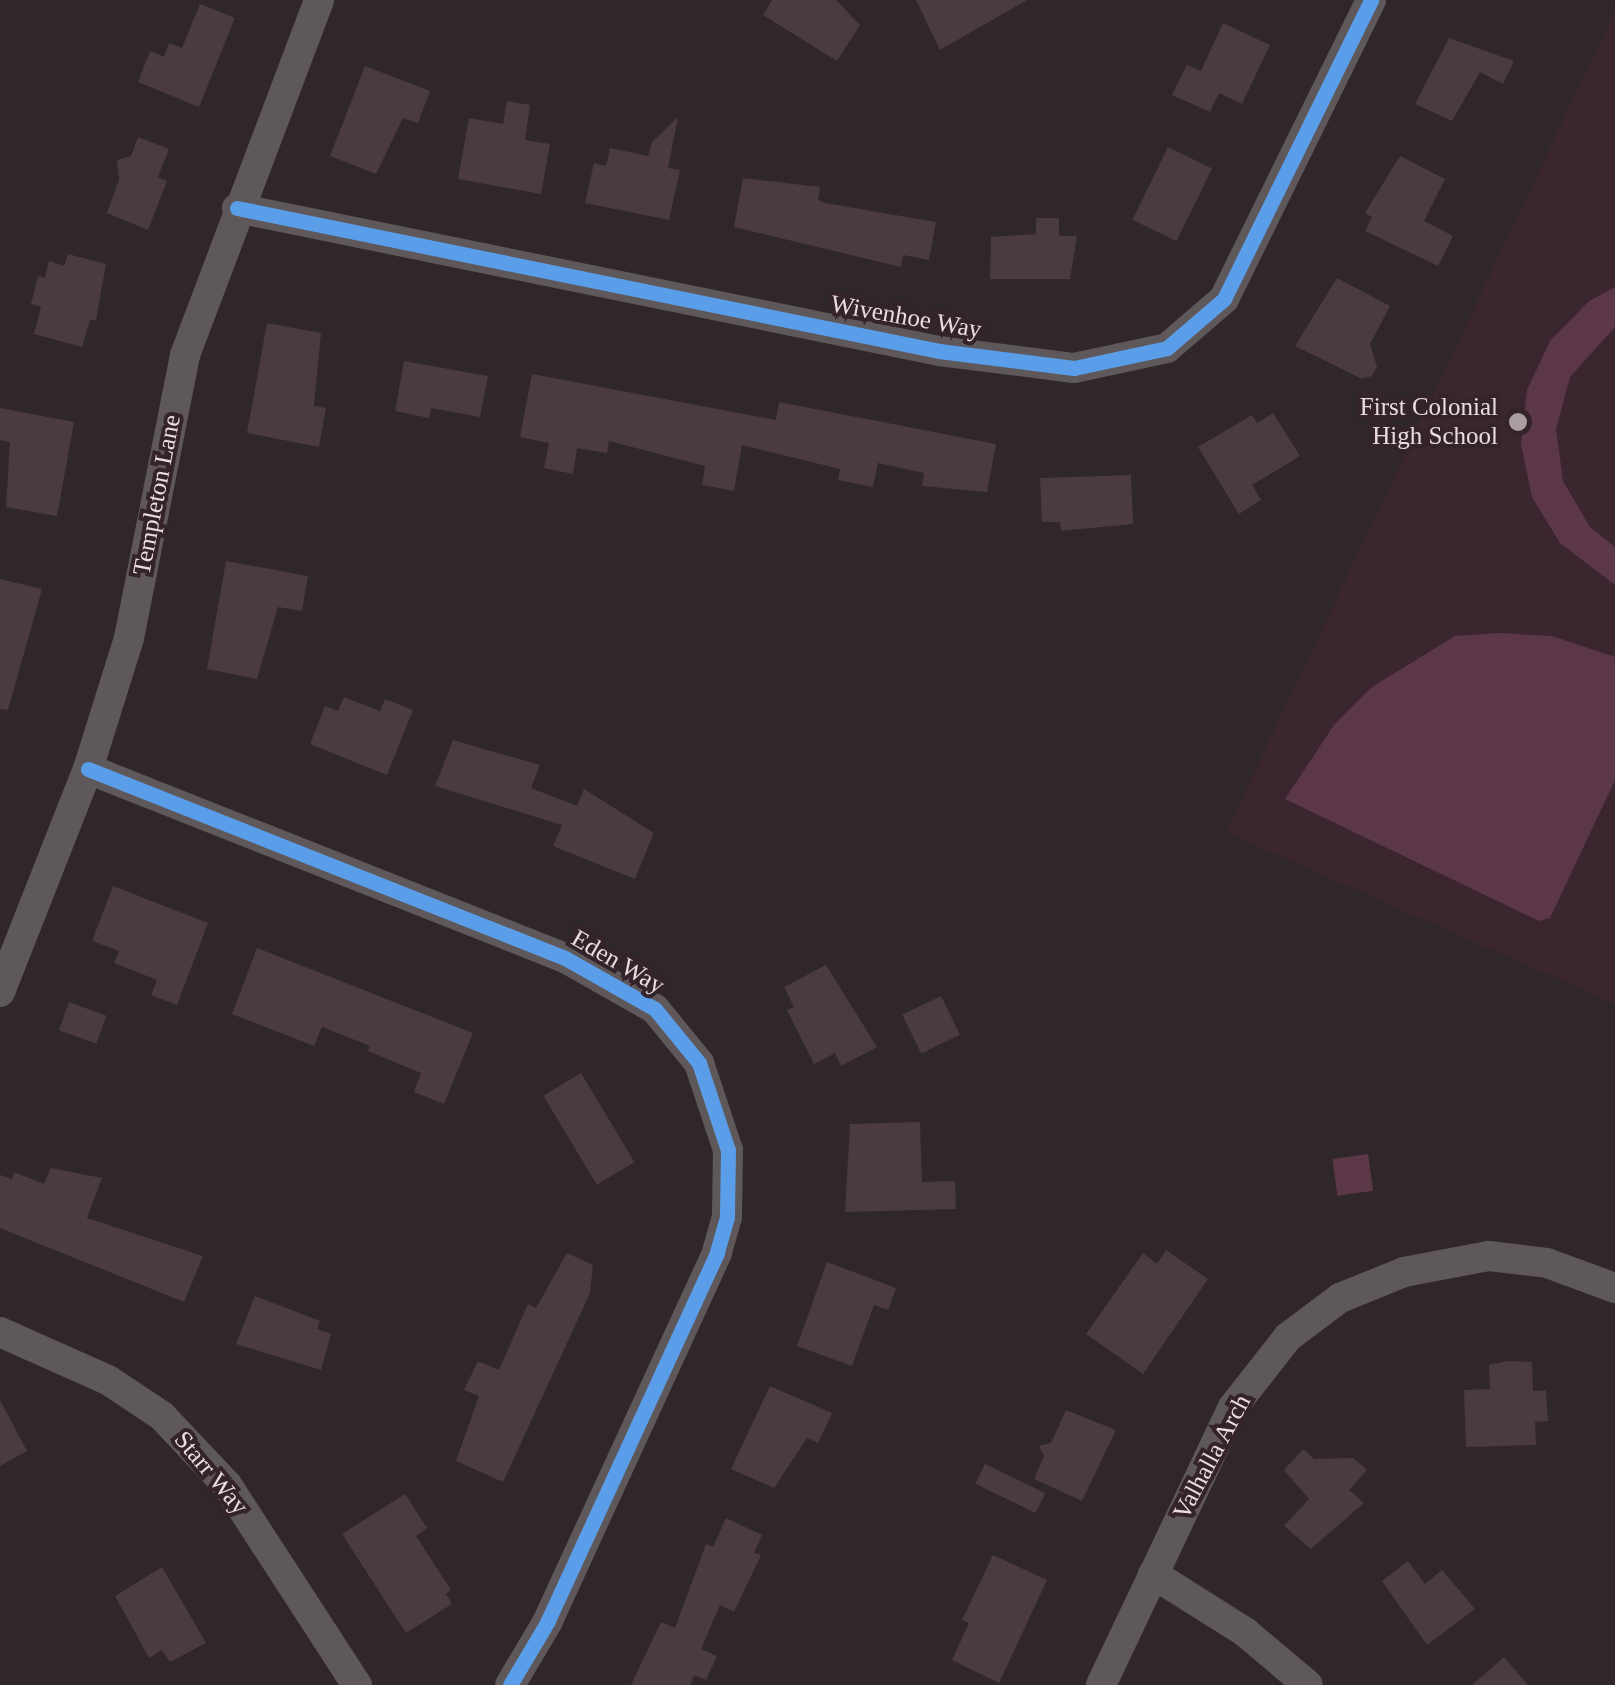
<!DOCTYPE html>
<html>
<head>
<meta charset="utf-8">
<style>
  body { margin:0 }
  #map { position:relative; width:1615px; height:1685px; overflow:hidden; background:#30272b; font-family:"Times New Roman",serif }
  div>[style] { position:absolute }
  .built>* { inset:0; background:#3b262f }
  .green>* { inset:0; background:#5b3748; transform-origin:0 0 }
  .building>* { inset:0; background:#4a3a42; transform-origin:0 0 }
  .minor>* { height:30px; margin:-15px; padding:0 15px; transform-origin:15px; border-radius:15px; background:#5f585b }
  .cycleway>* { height:15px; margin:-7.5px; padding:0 7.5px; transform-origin:7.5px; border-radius:7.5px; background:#5a9eea }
  .dots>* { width:28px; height:28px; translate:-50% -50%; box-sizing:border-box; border:5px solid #34232a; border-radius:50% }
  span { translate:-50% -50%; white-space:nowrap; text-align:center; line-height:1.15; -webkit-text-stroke:8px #34232a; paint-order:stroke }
  .street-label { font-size:25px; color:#e9dde2 }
  .poi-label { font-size:25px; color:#e9dde2 }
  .right { translate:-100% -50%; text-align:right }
</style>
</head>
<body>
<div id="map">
  <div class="built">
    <div style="clip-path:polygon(1615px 11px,1615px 1004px,1226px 832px)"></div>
  </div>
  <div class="green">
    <div style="clip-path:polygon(1615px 287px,1615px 327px,1570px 377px,1556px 429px,1563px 481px,1590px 527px,1615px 547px,1615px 585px,1560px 543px,1532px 497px,1521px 444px,1527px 390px,1550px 341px,1588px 302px)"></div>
    <div style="clip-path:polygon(1499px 633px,1552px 636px,1615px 657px,1615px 780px,1550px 918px,1539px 921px,1285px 799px,1334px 725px,1372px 687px,1455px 636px)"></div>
    <div style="left:1368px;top:1154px;width:37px;height:36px;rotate:82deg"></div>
  </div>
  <div class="building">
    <div style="clip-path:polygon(772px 0,836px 0,860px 25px,837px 61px,763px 15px)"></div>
    <div style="clip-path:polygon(916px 0,1027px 0,940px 50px)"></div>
    <div style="clip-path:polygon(200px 4px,235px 18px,199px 107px,138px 82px,150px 51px,164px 57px,169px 43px,182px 48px)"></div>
    <div style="clip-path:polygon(1223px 23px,1270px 45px,1242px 104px,1219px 93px,1210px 112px,1172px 95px,1187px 65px,1201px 71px)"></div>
    <div style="clip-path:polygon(1449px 38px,1514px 61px,1503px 84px,1480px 72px,1452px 121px,1415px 104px)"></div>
    <div style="clip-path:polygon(365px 66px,430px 91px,418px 123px,403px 118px,376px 174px,330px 156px)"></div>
    <div style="clip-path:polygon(507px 101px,530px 105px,525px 140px,550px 144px,541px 194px,458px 179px,469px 118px,503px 124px)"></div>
    <div style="clip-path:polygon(678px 117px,668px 168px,680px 170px,669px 220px,585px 203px,594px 163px,606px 166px,610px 148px,648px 156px,652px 142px)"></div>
    <div style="clip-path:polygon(138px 137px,169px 149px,158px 177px,167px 181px,148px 230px,107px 213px,119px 180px,117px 160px,131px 156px)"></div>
    <div style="left:1168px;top:147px;width:49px;height:81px;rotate:26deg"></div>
    <div style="clip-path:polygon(1400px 156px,1445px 179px,1424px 221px,1453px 236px,1438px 266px,1365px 231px,1372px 217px,1365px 213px)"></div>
    <div style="clip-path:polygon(743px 178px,820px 187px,818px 200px,825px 203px,936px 222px,929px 260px,903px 255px,901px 267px,734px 227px)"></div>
    <div style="clip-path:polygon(1036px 218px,1059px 218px,1059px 236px,1077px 236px,1070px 279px,990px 279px,991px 237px,1036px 234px)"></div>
    <div style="clip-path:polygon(68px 254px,106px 264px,96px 320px,90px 320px,82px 347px,34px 334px,41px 307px,31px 304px,38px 276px,45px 278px,49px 261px,64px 266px)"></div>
    <div style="clip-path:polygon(1337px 278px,1390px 306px,1370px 344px,1377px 367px,1372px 376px,1362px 379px,1295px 346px)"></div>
    <div style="clip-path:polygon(267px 323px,321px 333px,314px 406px,326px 408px,319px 447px,247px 433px)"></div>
    <div style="clip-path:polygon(404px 361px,488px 376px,480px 417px,431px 408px,429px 418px,395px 411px)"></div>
    <div style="clip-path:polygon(532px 374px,776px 420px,779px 402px,996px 444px,987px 492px,922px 486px,924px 473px,878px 463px,873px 487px,838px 480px,840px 469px,742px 445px,734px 491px,702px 485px,705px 466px,609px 441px,607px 453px,577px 448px,573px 474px,544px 468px,549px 443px,520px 437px)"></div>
    <div style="clip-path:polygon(0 408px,74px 422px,57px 516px,6px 507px,10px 442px,0 440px)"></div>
    <div style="clip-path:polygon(1273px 413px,1300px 456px,1252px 485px,1261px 500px,1239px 514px,1198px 447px,1252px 415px,1257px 423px)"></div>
    <div style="clip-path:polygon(1131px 475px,1133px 524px,1061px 531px,1060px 522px,1042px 522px,1040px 478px)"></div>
    <div style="clip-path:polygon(226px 561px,308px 576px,302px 611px,278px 607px,257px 679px,207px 669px)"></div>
    <div style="clip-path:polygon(0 579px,42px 589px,8px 710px,0 709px)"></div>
    <div style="clip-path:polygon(344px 697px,380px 711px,385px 699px,413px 710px,387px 775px,310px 744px,325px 706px,338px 711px)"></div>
    <div style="clip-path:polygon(453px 740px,540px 765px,531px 788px,577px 806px,584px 789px,654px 833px,635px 879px,553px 846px,562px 825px,435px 786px)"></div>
    <div style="clip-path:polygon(113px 886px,208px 923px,177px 1005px,151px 995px,157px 980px,114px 963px,119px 951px,92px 941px)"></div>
    <div style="clip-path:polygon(257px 948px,473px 1033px,444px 1104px,414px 1092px,421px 1073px,368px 1051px,370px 1046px,322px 1027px,314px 1046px,232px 1014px)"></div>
    <div style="clip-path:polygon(826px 965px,877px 1047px,841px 1066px,835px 1053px,814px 1064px,787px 1010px,794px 1007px,784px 987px)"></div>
    <div style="left:941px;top:996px;width:43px;height:43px;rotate:64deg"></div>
    <div style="left:69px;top:1002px;width:40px;height:30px;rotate:20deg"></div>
    <div style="left:581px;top:1073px;width:104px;height:44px;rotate:59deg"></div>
    <div style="clip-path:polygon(920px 1122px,922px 1182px,955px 1181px,956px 1209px,845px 1212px,850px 1124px)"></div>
    <div style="clip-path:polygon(51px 1168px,102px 1178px,87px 1218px,203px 1256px,184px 1302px,0 1228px,0 1175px,12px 1179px,14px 1172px,44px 1184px)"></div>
    <div style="clip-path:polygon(1166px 1250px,1208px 1279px,1143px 1374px,1086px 1334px,1143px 1253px,1157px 1264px)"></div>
    <div style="clip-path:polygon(567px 1253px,593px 1265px,590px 1293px,503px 1482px,456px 1461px,479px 1396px,464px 1390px,478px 1361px,499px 1370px,528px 1304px,536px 1308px)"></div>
    <div style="clip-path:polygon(827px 1262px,896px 1288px,888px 1310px,874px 1305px,852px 1366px,797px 1346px)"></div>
    <div style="clip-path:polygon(255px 1296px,320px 1321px,317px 1329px,331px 1334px,321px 1370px,236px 1344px)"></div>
    <div style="clip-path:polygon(1508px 1361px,1532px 1362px,1533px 1391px,1546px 1390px,1548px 1421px,1535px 1422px,1536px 1445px,1466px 1447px,1464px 1390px,1490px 1389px,1489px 1365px)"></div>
    <div style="clip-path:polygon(770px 1386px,832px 1413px,818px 1443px,807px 1438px,774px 1488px,731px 1469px)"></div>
    <div style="clip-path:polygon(0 1400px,27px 1451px,0 1466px)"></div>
    <div style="clip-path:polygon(1066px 1410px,1116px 1430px,1082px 1501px,1034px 1479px,1044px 1456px,1039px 1446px,1051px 1443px)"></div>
    <div style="clip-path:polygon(1303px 1449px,1314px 1459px,1353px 1458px,1367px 1470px,1349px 1490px,1364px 1503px,1311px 1549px,1284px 1526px,1309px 1499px,1284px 1470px)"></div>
    <div style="left:985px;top:1464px;width:67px;height:22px;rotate:26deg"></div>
    <div style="clip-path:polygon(405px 1494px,427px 1528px,416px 1536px,451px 1590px,446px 1594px,452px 1604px,406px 1633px,342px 1534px)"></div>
    <div style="clip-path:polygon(726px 1518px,762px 1535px,754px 1553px,761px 1555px,734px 1612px,720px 1605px,701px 1649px,717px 1656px,706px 1680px,694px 1675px,690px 1685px,631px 1685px,661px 1622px,675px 1628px,706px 1544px,713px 1547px)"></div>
    <div style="clip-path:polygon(993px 1555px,1047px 1580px,999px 1683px,952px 1660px,969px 1623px,962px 1620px)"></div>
    <div style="clip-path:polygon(1408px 1561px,1425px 1584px,1442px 1570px,1475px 1609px,1427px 1645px,1382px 1581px)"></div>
    <div style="clip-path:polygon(162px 1567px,206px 1643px,170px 1662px,162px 1650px,149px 1658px,115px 1596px)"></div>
    <div style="clip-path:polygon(1504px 1657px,1528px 1685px,1472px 1685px)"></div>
  </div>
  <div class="minor">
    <div style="left:237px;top:208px;width:716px;rotate:11.51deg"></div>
    <div style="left:939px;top:351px;width:136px;rotate:7.2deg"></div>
    <div style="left:1074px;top:368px;width:95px;rotate:-12.1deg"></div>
    <div style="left:1167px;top:348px;width:75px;rotate:-40.7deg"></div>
    <div style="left:1224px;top:299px;width:333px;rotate:-63.8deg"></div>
    <div style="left:88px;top:769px;width:513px;rotate:21.61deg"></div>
    <div style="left:565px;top:958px;width:103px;rotate:29.5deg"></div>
    <div style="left:655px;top:1009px;width:70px;rotate:50.8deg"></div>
    <div style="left:699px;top:1063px;width:92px;rotate:71.6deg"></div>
    <div style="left:728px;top:1150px;width:67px;rotate:90.9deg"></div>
    <div style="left:727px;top:1217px;width:37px;rotate:106deg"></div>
    <div style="left:717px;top:1253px;width:405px;rotate:114.7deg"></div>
    <div style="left:548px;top:1621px;width:74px;rotate:120.7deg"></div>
    <div style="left:0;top:992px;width:240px;rotate:-68.5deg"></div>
    <div style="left:88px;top:769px;width:137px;rotate:-72.6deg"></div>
    <div style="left:129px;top:638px;width:288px;rotate:-78.8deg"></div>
    <div style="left:185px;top:355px;width:379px;rotate:-69.3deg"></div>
    <div style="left:0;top:1332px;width:118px;rotate:24deg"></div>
    <div style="left:108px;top:1380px;width:65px;rotate:33.7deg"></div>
    <div style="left:162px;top:1416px;width:95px;rotate:46.7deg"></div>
    <div style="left:227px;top:1485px;width:239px;rotate:57deg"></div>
    <div style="left:1153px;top:1574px;width:109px;rotate:32.2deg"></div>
    <div style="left:1245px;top:1632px;width:82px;rotate:40.1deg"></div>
    <div style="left:1101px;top:1685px;width:308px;rotate:-64.6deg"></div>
    <div style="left:1233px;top:1407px;width:89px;rotate:-51.8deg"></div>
    <div style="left:1288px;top:1337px;width:65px;rotate:-36.9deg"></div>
    <div style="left:1340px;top:1298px;width:69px;rotate:-22.1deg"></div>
    <div style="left:1404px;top:1272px;width:86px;rotate:-10.7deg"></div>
    <div style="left:1489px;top:1256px;width:58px;rotate:6.9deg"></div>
    <div style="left:1547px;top:1263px;width:72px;rotate:20.2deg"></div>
  </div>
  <div class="cycleway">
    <div style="left:237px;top:208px;width:716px;rotate:11.51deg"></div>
    <div style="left:939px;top:351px;width:136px;rotate:7.2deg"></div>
    <div style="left:1074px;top:368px;width:95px;rotate:-12.1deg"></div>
    <div style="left:1167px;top:348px;width:75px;rotate:-40.7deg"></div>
    <div style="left:1224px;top:299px;width:333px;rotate:-63.8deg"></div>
    <div style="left:88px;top:769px;width:513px;rotate:21.61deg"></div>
    <div style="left:565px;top:958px;width:103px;rotate:29.5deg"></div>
    <div style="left:655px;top:1009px;width:70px;rotate:50.8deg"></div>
    <div style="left:699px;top:1063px;width:92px;rotate:71.6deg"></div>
    <div style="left:728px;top:1150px;width:67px;rotate:90.9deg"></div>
    <div style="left:727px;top:1217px;width:37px;rotate:106deg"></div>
    <div style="left:717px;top:1253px;width:405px;rotate:114.7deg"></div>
    <div style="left:548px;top:1621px;width:74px;rotate:120.7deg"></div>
  </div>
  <div class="dots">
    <div style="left:1518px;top:422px;background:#a89da2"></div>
  </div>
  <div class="street-label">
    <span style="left:906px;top:317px;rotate:10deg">Wivenhoe Way</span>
    <span style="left:157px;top:495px;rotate:-79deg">Templeton Lane</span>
    <span style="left:618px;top:962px;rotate:30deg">Eden Way</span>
    <span style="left:1212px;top:1457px;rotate:-62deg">Valhalla Arch</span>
    <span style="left:211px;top:1473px;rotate:50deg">Starr Way</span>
  </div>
  <div class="poi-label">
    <span class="right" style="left:1498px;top:422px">First Colonial<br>High School</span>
  </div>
</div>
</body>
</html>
